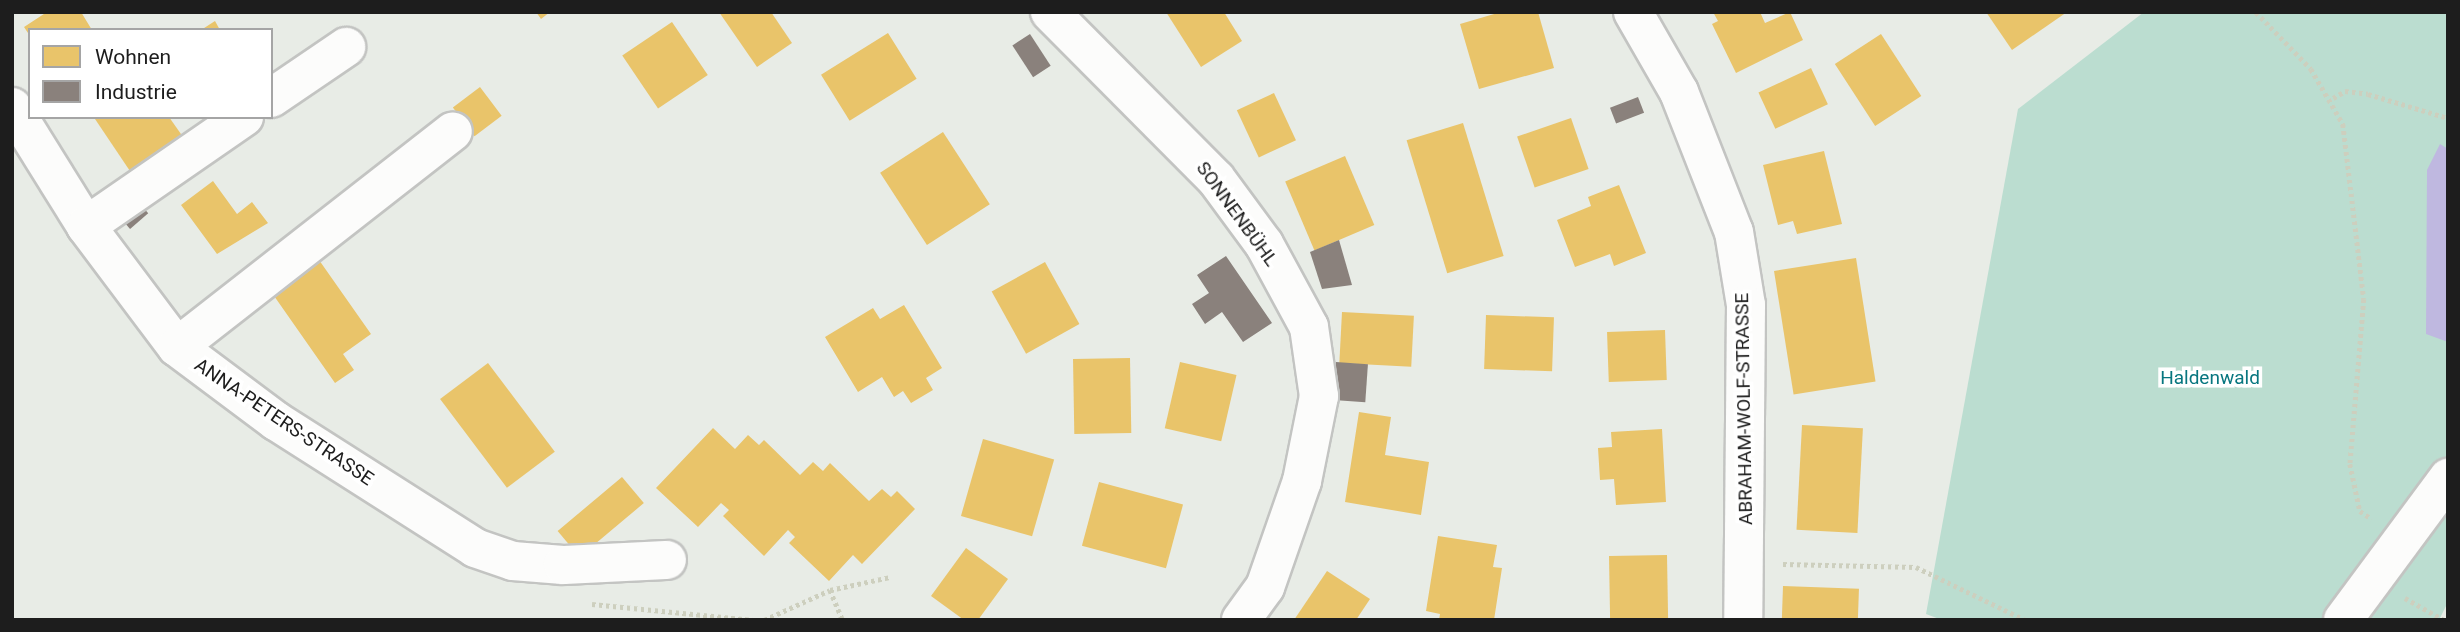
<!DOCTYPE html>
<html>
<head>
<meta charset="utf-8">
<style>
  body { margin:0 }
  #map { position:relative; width:2460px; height:632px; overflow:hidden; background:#e8ece6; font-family:Roboto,sans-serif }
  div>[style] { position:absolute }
  .forest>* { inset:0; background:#bbddd0 }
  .water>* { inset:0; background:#bfb8e0 }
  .homes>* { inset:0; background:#e9c46a; transform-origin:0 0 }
  .industry>* { inset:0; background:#8a817c; transform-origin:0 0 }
  .path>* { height:4.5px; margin-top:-2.25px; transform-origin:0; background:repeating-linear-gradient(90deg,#cdcfbe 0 3.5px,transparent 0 7px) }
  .roads { filter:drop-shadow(2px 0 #c3c4c2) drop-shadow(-2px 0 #c3c4c2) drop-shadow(0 2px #c3c4c2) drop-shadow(0 -2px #c3c4c2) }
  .minor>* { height:38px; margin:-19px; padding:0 19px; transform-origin:19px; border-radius:19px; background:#fcfcfb }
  span { translate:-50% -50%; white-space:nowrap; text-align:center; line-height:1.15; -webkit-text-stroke:7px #fff; paint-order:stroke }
  .street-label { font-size:19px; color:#1d1d1d }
  .park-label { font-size:19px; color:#07767f }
  .frame { position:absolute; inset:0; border:14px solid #1d1d1d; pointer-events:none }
  .legend { position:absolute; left:28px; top:28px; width:245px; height:91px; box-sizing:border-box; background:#fff; border:2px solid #a5a5a5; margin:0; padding:9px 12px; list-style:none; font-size:21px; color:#1d1d1d }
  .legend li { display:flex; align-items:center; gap:14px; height:35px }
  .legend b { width:35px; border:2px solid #a5a5a5 }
</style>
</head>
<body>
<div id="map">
  <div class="forest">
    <div style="clip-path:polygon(2144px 12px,2448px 12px,2448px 602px,2439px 620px,1942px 620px,1926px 614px,2018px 109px)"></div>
  </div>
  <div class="water">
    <div style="clip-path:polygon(2440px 144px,2448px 149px,2448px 342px,2426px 334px,2427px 170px)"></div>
  </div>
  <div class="homes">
    <div style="clip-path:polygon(47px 12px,81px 12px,92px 30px,30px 30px,30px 36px,24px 27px)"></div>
    <div style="clip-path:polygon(536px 12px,550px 12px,541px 19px)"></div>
    <div style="clip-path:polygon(719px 12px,771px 12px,792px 43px,757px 67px)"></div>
    <div style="clip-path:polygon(1166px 12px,1224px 12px,1242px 41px,1201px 67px)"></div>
    <div style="clip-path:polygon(1501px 12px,1538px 12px,1554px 68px,1479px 89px,1460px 24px)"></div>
    <div style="clip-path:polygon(1713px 12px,1760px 12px,1765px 23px,1790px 12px,1803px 40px,1736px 73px,1712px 24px,1718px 21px)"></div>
    <div style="clip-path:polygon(1986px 12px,2067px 12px,2012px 50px)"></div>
    <div style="clip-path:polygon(215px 21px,220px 30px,201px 30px)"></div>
    <div style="left:672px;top:22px;width:64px;height:60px;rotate:56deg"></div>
    <div style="left:888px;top:33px;width:54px;height:79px;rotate:58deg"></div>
    <div style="left:1881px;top:34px;width:74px;height:55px;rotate:57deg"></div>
    <div style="left:1811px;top:68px;width:40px;height:58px;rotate:65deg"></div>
    <div style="left:480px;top:87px;width:36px;height:34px;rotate:53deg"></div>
    <div style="left:1274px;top:93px;width:52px;height:41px;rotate:65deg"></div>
    <div style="clip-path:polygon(169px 117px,188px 144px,136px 180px,95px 119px)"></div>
    <div style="left:1571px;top:118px;width:54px;height:57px;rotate:71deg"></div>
    <div style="left:1463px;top:123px;width:139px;height:59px;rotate:73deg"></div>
    <div style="left:943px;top:132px;width:86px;height:75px;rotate:57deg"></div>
    <div style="clip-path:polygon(1824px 151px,1842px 224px,1797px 234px,1793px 221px,1778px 225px,1763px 165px)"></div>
    <div style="left:1345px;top:156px;width:75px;height:65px;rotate:67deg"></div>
    <div style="clip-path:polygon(213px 181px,237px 214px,252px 202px,268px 223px,217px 254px,181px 205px)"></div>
    <div style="clip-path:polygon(1619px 185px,1646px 253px,1614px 266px,1610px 254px,1575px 267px,1557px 220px,1591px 206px,1588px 197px)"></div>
    <div style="clip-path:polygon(312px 250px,371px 334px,343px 354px,354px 370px,335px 383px,265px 283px)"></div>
    <div style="left:1856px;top:258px;width:125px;height:83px;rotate:81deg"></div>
    <div style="left:1045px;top:262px;width:71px;height:61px;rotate:61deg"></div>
    <div style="clip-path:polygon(904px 305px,942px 368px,926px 378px,933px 390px,911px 403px,903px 391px,894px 397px,882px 377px,858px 392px,825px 337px,873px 308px,880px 319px)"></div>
    <div style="left:1342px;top:312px;width:72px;height:51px;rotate:3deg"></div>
    <div style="left:1486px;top:315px;width:68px;height:54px;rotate:2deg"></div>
    <div style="left:1665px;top:330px;width:50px;height:58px;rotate:88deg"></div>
    <div style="left:1130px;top:358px;width:75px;height:57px;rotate:89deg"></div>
    <div style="left:1180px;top:362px;width:58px;height:68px;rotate:13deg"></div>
    <div style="left:488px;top:363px;width:111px;height:60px;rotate:53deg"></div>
    <div style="clip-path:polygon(1359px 412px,1391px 417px,1385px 455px,1429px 462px,1421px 515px,1345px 502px)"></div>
    <div style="left:1802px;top:425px;width:61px;height:105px;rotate:3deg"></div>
    <div style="clip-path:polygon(713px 428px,735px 449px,748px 435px,759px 445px,764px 440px,800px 475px,813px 462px,823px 471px,830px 463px,869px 501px,882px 489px,891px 497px,897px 491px,915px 509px,862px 564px,853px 555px,829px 581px,789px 543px,795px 537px,788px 530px,764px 556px,723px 516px,729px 510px,721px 503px,698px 527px,656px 488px)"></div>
    <div style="clip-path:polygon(1662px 429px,1666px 502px,1616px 505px,1614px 479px,1600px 480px,1598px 448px,1612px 447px,1611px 432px)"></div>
    <div style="left:983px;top:439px;width:74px;height:80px;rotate:16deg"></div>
    <div style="left:622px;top:477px;width:34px;height:84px;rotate:50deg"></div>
    <div style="left:1099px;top:482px;width:87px;height:66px;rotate:15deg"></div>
    <div style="clip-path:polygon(1438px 536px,1497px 545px,1493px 567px,1502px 568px,1494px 620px,1439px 620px,1440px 614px,1426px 611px)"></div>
    <div style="clip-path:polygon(966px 548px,1008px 579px,978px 620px,964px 620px,931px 596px)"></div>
    <div style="left:1667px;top:555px;width:65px;height:58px;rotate:89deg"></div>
    <div style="clip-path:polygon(1327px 571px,1370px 599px,1356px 620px,1294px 620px)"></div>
    <div style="left:1783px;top:586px;width:76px;height:34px;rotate:2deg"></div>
  </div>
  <div class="industry">
    <div style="left:1030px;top:34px;width:38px;height:21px;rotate:57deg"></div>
    <div style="left:1638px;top:97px;width:17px;height:30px;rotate:69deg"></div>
    <div style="left:141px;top:205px;width:11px;height:24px;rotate:49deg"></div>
    <div style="clip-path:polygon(1339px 240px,1352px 285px,1322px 289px,1310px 252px)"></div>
    <div style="clip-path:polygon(1226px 256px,1272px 323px,1243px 342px,1222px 312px,1205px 324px,1192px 304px,1209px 293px,1197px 275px)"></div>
    <div style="left:1336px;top:362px;width:32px;height:38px;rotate:4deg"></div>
  </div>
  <div class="path">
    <div style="left:2256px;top:12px;width:79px;rotate:46deg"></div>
    <div style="left:2311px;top:69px;width:64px;rotate:59.8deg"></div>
    <div style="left:2343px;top:124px;width:176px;rotate:83.2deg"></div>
    <div style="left:2364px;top:299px;width:166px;rotate:94.8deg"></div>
    <div style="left:2350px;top:464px;width:48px;rotate:78deg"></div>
    <div style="left:2360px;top:511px;width:14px;rotate:34deg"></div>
    <div style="left:2333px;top:98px;width:14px;rotate:-30deg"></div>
    <div style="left:2345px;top:91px;width:23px;rotate:7deg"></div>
    <div style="left:2368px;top:94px;width:84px;rotate:16.7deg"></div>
    <div style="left:1783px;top:564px;width:133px;rotate:1.3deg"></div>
    <div style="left:1916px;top:567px;width:121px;rotate:25.9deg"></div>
    <div style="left:830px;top:590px;width:33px;rotate:67deg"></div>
    <div style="left:2405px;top:598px;width:45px;rotate:29.4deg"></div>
    <div style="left:592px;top:604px;width:162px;rotate:5.7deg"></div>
    <div style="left:764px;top:620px;width:72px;rotate:-24.4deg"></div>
    <div style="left:830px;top:590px;width:61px;rotate:-12.2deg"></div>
  </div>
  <div class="roads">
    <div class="minor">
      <div style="left:1050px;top:12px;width:235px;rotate:45.2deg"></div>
      <div style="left:1216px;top:179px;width:81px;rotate:53.6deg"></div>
      <div style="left:1264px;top:244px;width:94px;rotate:61.5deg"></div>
      <div style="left:1309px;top:327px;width:70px;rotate:81.8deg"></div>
      <div style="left:1319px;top:396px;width:87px;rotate:101.3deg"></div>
      <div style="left:1302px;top:481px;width:112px;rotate:109.2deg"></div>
      <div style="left:1265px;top:587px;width:41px;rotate:126deg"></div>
      <div style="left:1633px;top:12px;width:92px;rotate:60.1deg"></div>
      <div style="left:1679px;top:92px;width:150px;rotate:68.6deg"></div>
      <div style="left:1734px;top:232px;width:74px;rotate:80.7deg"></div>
      <div style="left:1746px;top:305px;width:315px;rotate:90.5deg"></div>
      <div style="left:271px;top:98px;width:91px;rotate:-34.2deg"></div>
      <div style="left:12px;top:107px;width:140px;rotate:58.1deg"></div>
      <div style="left:86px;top:226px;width:151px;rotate:53.1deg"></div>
      <div style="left:177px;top:347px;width:124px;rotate:36.8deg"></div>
      <div style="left:276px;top:421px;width:236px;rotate:32.5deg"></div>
      <div style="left:475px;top:548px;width:40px;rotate:18.9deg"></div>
      <div style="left:513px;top:561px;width:50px;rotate:4.6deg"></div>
      <div style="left:563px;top:565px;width:104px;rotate:-2.8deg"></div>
      <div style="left:86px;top:226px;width:192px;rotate:-34.6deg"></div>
      <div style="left:177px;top:347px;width:350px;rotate:-38deg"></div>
      <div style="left:2343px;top:620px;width:177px;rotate:-53.5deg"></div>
    </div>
  </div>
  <div class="street-label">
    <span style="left:1237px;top:214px;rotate:54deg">SONNENBÜHL</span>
    <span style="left:1744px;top:409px;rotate:-91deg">ABRAHAM-WOLF-STRASSE</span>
    <span style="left:284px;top:422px;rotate:34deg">ANNA-PETERS-STRASSE</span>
  </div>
  <div class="park-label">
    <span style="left:2210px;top:378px">Haldenwald</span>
  </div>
  <div class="frame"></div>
  <ul class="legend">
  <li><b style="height:19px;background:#e9c46a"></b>Wohnen</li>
  <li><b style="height:19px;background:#8a817c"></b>Industrie</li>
  </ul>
</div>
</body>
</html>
